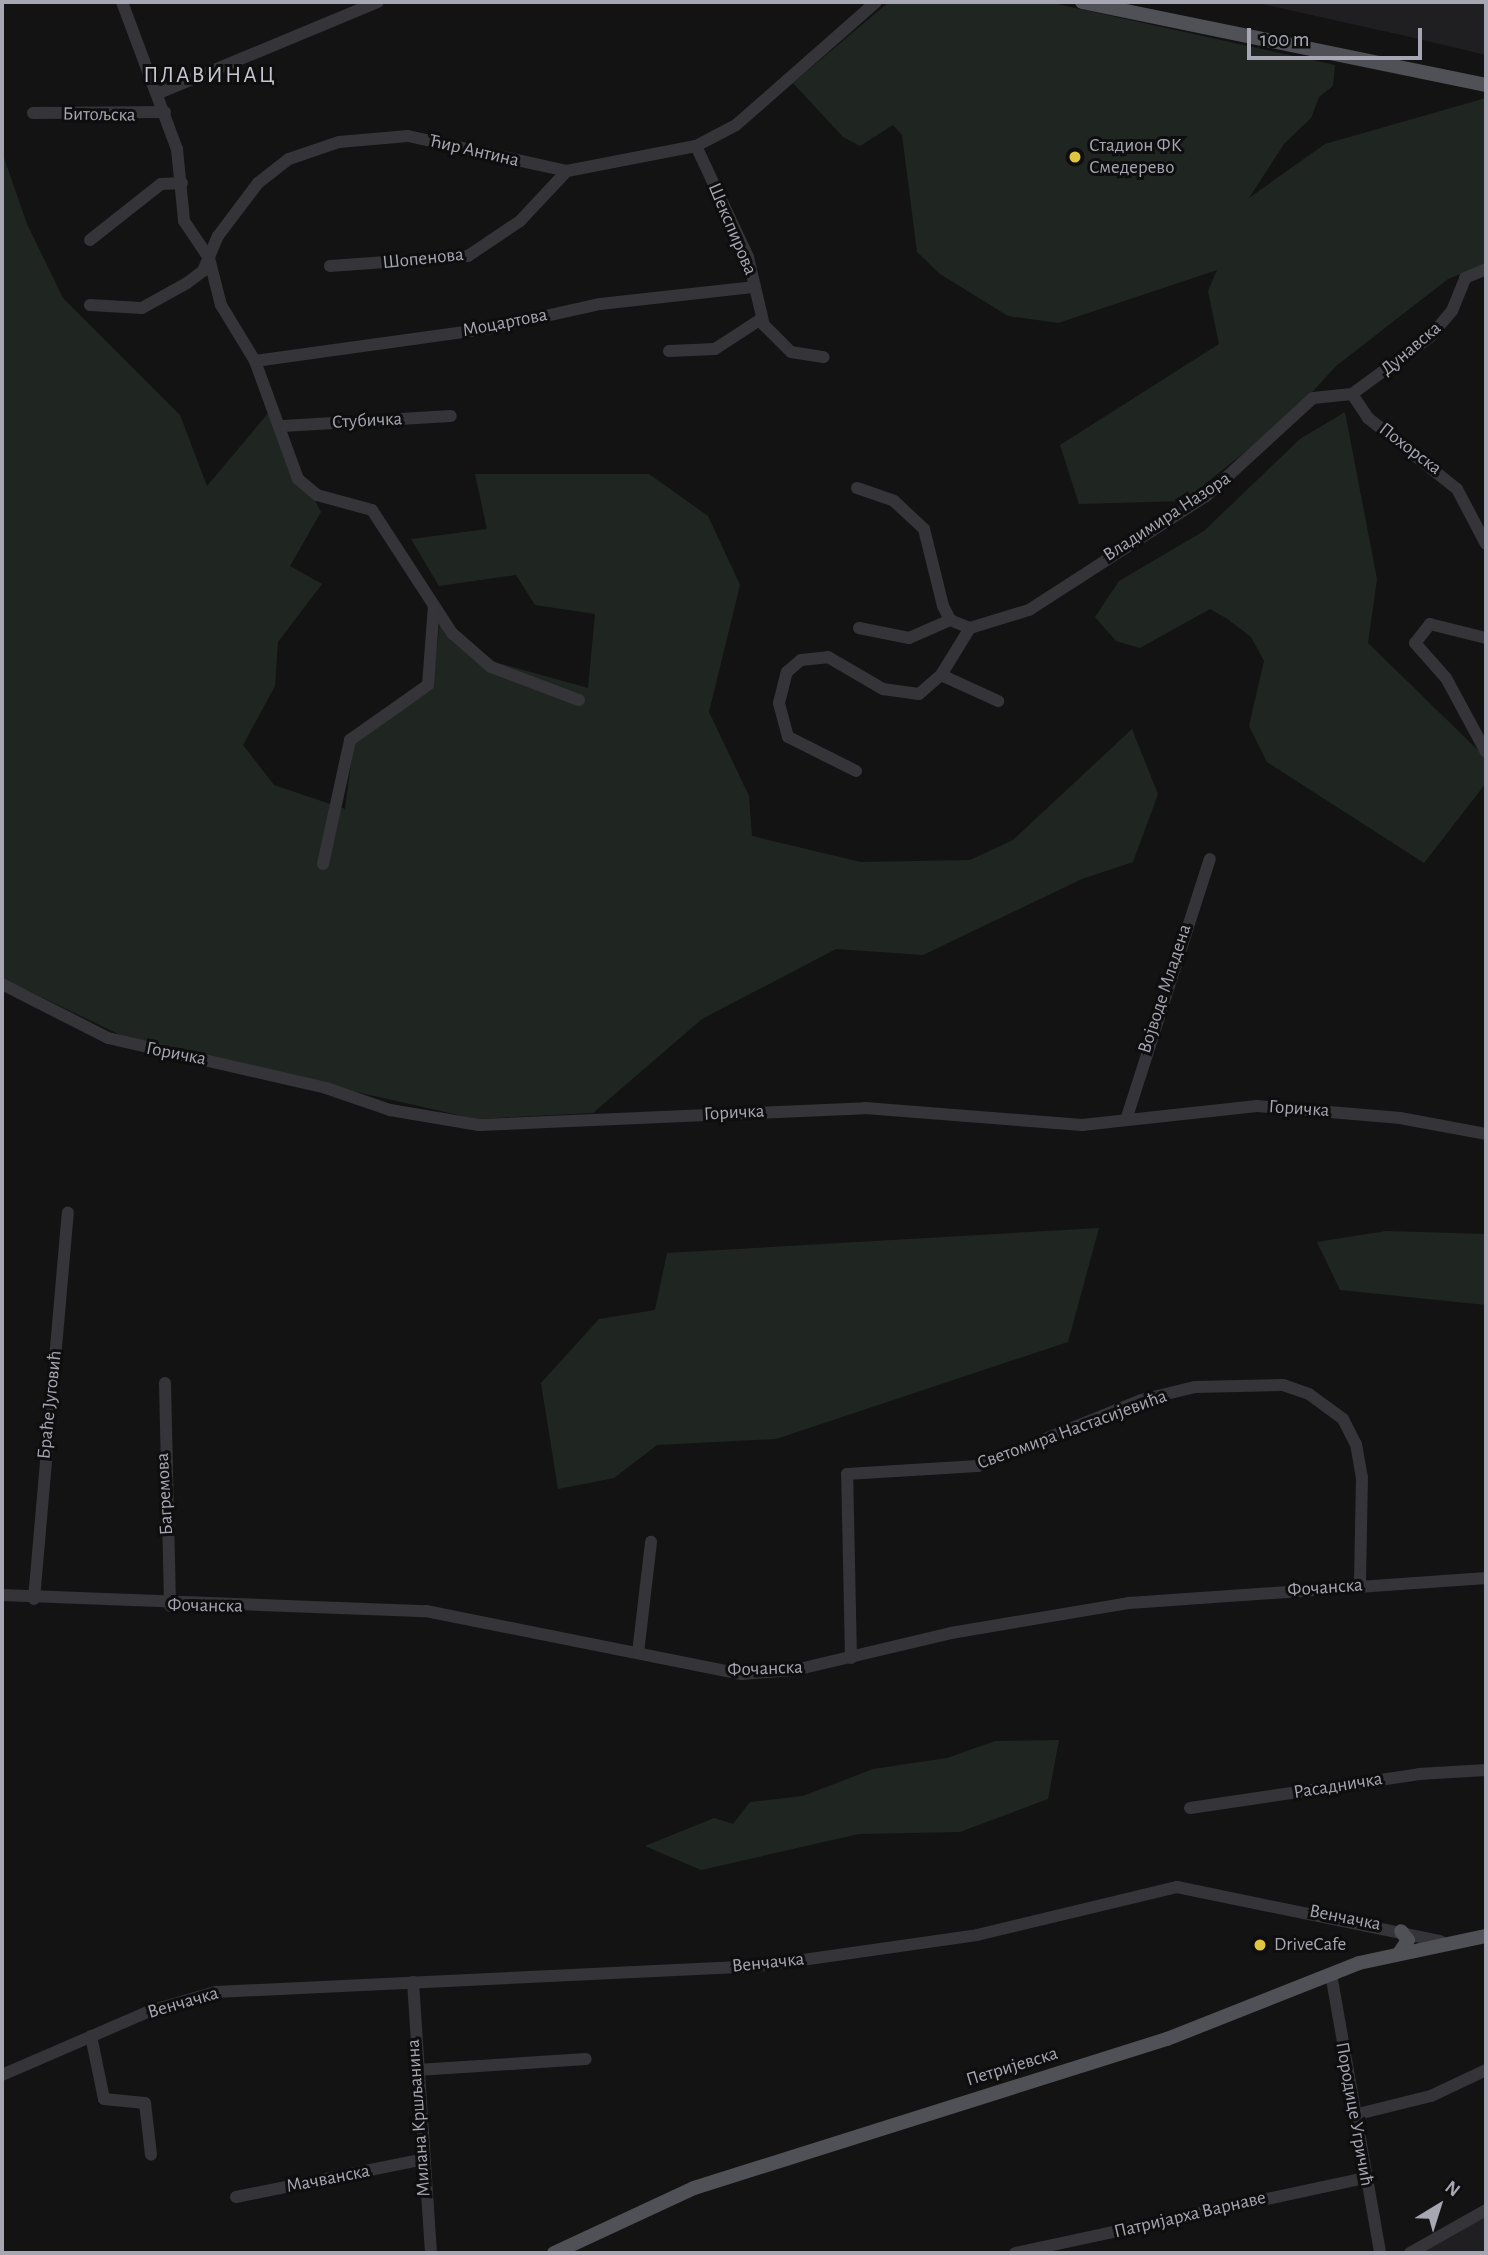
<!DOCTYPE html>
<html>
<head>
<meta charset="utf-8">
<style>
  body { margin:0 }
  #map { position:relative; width:1488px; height:2255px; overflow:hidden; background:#131314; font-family:"Alegreya Sans",sans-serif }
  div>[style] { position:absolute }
  .built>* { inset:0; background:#1f1f21 }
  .green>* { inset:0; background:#1f2621 }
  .minor>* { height:12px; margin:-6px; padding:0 6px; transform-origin:6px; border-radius:6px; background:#343439 }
  .major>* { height:14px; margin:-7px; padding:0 7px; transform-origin:7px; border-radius:7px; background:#505157 }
  .dots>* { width:19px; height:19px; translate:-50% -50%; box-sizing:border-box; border:4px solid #0e0e0f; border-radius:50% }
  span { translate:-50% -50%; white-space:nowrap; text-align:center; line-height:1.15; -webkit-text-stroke:6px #0e0e0f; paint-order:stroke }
  .street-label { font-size:19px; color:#a6a7b3 }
  .poi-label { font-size:19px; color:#a6a7b3 }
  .left { translate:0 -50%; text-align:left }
  .quarter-label { font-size:23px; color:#c6c7d0; letter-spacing:2px }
  .frame { position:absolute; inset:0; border:4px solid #a6a7b3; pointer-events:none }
  .north { position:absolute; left:1404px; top:2171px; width:70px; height:70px; -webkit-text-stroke:5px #0e0e0f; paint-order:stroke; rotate:38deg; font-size:19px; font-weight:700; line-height:28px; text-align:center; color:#a6a7b3 }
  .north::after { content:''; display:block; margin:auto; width:24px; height:32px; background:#a6a7b3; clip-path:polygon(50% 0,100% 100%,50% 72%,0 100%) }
  .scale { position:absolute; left:1247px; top:28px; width:175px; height:32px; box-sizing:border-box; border:4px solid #a6a7b3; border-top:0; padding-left:9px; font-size:21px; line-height:24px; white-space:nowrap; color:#a6a7b3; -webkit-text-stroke:5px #0e0e0f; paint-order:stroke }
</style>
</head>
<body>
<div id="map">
  <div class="built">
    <div style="clip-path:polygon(1253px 2px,1486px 2px,1486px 55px,1410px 37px)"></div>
    <div style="clip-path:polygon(1486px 2216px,1486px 2253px,1420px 2253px)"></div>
  </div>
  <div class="green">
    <div style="clip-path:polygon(889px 2px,1048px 2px,1335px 65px,1333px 86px,1319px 97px,1311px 118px,1284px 144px,1249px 198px,1325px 144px,1486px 98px,1486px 264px,1448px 279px,1336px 366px,1292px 414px,1184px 501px,1079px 504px,1060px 445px,1219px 344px,1208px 291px,1217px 270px,1058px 323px,1008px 316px,940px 274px,917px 252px,902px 135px,893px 125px,860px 146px,843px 137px,793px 83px)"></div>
    <div style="clip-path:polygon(2px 152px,27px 224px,63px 298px,180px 415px,207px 486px,270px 411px,321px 512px,290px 566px,322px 584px,278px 642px,275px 686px,243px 745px,274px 785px,345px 809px,354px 741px,432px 690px,440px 622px,495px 662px,588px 688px,595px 614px,535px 605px,516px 575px,439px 586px,411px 539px,487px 529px,475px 474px,649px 474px,708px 516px,740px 585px,709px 712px,749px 796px,752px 836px,861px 862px,970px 860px,1013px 840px,1132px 729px,1158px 794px,1133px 862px,1082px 879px,923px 955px,836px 949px,702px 1019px,593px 1113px,476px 1119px,135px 1042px,2px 978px)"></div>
    <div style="clip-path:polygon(1345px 412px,1377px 579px,1368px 643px,1486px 758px,1486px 783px,1424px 863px,1267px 762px,1249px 726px,1264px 661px,1251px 637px,1226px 618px,1210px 609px,1140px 648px,1116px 641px,1095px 617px,1119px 581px,1204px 531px,1300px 439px)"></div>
    <div style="clip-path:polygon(1099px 1228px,1068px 1342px,776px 1439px,657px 1445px,614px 1478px,558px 1489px,541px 1383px,599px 1319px,655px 1310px,667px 1253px)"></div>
    <div style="clip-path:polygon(1386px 1231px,1486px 1234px,1486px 1305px,1340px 1290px,1317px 1242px)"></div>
    <div style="clip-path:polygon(1059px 1740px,1048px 1799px,960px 1832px,859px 1834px,701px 1870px,645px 1846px,714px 1818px,733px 1824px,750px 1802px,803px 1796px,873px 1769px,947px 1758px,995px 1741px)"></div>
  </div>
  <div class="minor">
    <div style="left:122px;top:2px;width:157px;rotate:69.5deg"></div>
    <div style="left:177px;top:149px;width:72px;rotate:84.4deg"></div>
    <div style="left:184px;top:221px;width:45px;rotate:56deg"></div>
    <div style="left:209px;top:258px;width:49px;rotate:75.7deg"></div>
    <div style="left:221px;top:305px;width:66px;rotate:58.7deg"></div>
    <div style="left:255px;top:361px;width:126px;rotate:70deg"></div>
    <div style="left:298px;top:479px;width:25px;rotate:40deg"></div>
    <div style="left:317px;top:495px;width:57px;rotate:15.3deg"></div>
    <div style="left:372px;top:510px;width:147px;rotate:57deg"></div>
    <div style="left:452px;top:633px;width:52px;rotate:41.1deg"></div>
    <div style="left:491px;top:667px;width:94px;rotate:20.6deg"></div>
    <div style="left:159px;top:93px;width:237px;rotate:-22.6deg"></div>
    <div style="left:33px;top:113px;width:132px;rotate:-0.4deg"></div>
    <div style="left:696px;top:146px;width:123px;rotate:64.9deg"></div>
    <div style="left:748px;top:257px;width:70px;rotate:76.8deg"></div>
    <div style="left:764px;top:325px;width:38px;rotate:45deg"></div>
    <div style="left:791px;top:352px;width:33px;rotate:9deg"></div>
    <div style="left:90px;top:240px;width:90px;rotate:-38.3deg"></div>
    <div style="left:161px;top:184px;width:21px;rotate:-3deg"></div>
    <div style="left:330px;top:266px;width:138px;rotate:-4.1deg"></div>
    <div style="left:468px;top:256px;width:63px;rotate:-33.9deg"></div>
    <div style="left:520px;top:221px;width:69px;rotate:-46.8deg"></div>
    <div style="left:90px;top:305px;width:52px;rotate:3.3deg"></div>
    <div style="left:142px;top:308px;width:51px;rotate:-29.1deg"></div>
    <div style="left:187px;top:283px;width:20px;rotate:-37deg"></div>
    <div style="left:203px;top:271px;width:38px;rotate:-67deg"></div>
    <div style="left:218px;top:236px;width:66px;rotate:-53deg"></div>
    <div style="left:258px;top:183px;width:39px;rotate:-38deg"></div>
    <div style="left:289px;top:159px;width:53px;rotate:-18.8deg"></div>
    <div style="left:339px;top:142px;width:69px;rotate:-5deg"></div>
    <div style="left:408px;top:136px;width:163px;rotate:12.4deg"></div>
    <div style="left:567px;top:171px;width:131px;rotate:-11deg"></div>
    <div style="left:696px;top:146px;width:45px;rotate:-27.7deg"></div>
    <div style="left:736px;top:125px;width:186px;rotate:-41.3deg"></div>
    <div style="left:669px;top:351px;width:46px;rotate:-2.5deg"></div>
    <div style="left:715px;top:349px;width:55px;rotate:-33.1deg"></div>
    <div style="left:255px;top:361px;width:239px;rotate:-7.9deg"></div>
    <div style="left:492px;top:328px;width:111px;rotate:-12.5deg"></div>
    <div style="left:600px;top:304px;width:156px;rotate:-6.3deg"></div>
    <div style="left:1352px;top:394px;width:29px;rotate:56deg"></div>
    <div style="left:1368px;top:418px;width:114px;rotate:38.6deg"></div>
    <div style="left:1457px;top:489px;width:62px;rotate:62.2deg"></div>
    <div style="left:1352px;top:394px;width:97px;rotate:-36.2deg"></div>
    <div style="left:1430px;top:337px;width:34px;rotate:-50deg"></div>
    <div style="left:1452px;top:311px;width:35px;rotate:-68deg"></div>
    <div style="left:1465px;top:278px;width:23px;rotate:-23deg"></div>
    <div style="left:283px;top:426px;width:168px;rotate:-3.4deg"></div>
    <div style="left:857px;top:488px;width:39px;rotate:19deg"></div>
    <div style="left:894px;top:501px;width:41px;rotate:43deg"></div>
    <div style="left:924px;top:529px;width:79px;rotate:76.1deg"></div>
    <div style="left:943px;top:606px;width:16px;rotate:63deg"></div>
    <div style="left:950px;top:620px;width:22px;rotate:22deg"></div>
    <div style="left:970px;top:628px;width:62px;rotate:-17deg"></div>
    <div style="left:1029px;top:610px;width:211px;rotate:-32.8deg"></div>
    <div style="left:1206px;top:496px;width:145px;rotate:-42.5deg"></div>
    <div style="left:1313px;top:398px;width:39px;rotate:-6deg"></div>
    <div style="left:859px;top:628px;width:51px;rotate:11.3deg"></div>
    <div style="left:909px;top:638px;width:45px;rotate:-23.7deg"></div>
    <div style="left:1486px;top:638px;width:58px;rotate:-166deg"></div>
    <div style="left:1430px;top:624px;width:24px;rotate:128deg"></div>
    <div style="left:1415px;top:643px;width:47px;rotate:48.5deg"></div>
    <div style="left:1446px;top:678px;width:84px;rotate:61.6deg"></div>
    <div style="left:941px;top:675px;width:63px;rotate:24.5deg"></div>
    <div style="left:856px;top:771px;width:76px;rotate:-153.4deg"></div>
    <div style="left:788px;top:737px;width:35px;rotate:-105deg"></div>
    <div style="left:779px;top:703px;width:32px;rotate:-76deg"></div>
    <div style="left:787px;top:672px;width:18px;rotate:-41deg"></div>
    <div style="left:801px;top:660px;width:27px;rotate:-6deg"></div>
    <div style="left:828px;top:657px;width:64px;rotate:30.2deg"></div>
    <div style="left:883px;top:689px;width:36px;rotate:8deg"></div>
    <div style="left:919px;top:694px;width:29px;rotate:-41deg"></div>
    <div style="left:941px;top:675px;width:55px;rotate:-58.3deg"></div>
    <div style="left:323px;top:864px;width:127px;rotate:-77.7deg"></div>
    <div style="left:350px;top:740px;width:95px;rotate:-35.2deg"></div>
    <div style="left:428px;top:685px;width:79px;rotate:-85.7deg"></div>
    <div style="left:2px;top:984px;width:119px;rotate:27deg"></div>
    <div style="left:108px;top:1038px;width:224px;rotate:12.9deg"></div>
    <div style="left:326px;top:1088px;width:68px;rotate:19deg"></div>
    <div style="left:390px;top:1110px;width:90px;rotate:9.6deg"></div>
    <div style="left:479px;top:1125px;width:386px;rotate:-2.5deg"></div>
    <div style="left:865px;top:1108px;width:218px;rotate:4.5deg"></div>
    <div style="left:1082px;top:1125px;width:176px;rotate:-6.2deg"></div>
    <div style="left:1257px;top:1106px;width:144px;rotate:4.8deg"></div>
    <div style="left:1400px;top:1118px;width:87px;rotate:10.5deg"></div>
    <div style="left:1126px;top:1120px;width:274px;rotate:-72.2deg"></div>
    <div style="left:165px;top:1383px;width:223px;rotate:88.7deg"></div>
    <div style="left:2px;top:1595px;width:424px;rotate:2.2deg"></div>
    <div style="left:426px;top:1611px;width:322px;rotate:11.3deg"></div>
    <div style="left:742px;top:1674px;width:53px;rotate:-4.3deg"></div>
    <div style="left:795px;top:1670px;width:160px;rotate:-13.3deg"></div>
    <div style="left:951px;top:1633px;width:181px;rotate:-9.6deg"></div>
    <div style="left:1129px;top:1603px;width:358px;rotate:-4deg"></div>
    <div style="left:34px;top:1599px;width:388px;rotate:-85deg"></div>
    <div style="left:638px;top:1653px;width:112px;rotate:-83.3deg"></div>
    <div style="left:851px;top:1658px;width:184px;rotate:-91.2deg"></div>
    <div style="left:847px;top:1474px;width:131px;rotate:-3.5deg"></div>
    <div style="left:978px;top:1466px;width:176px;rotate:-22deg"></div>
    <div style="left:1141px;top:1400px;width:56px;rotate:-13.5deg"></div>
    <div style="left:1195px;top:1387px;width:88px;rotate:-1.3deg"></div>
    <div style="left:1283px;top:1385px;width:28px;rotate:19deg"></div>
    <div style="left:1309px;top:1394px;width:42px;rotate:36.3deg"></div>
    <div style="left:1343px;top:1419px;width:28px;rotate:63deg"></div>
    <div style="left:1356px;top:1444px;width:34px;rotate:80deg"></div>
    <div style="left:1362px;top:1477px;width:109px;rotate:91.1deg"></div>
    <div style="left:1190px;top:1808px;width:232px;rotate:-8.4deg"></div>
    <div style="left:1419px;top:1774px;width:67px;rotate:-3.4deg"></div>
    <div style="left:1331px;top:1974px;width:283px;rotate:80deg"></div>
    <div style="left:413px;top:1982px;width:272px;rotate:86.2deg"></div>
    <div style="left:91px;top:2036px;width:64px;rotate:78.3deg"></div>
    <div style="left:104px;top:2099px;width:41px;rotate:5.6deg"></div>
    <div style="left:145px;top:2103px;width:52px;rotate:83.4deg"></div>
    <div style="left:417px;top:2070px;width:169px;rotate:-3.7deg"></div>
    <div style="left:2px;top:2075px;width:161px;rotate:-23.4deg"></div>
    <div style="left:150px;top:2011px;width:69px;rotate:-16.1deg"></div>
    <div style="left:216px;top:1992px;width:545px;rotate:-2.74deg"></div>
    <div style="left:760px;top:1966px;width:219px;rotate:-8.1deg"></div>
    <div style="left:977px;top:1935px;width:206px;rotate:-13.5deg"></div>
    <div style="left:1177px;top:1887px;width:269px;rotate:11.6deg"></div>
    <div style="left:1354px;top:2115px;width:79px;rotate:-13.9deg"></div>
    <div style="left:1431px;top:2096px;width:61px;rotate:-25.3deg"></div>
    <div style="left:236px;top:2197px;width:188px;rotate:-11.4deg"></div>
    <div style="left:1015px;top:2253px;width:359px;rotate:-12.1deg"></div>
    <div style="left:1410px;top:2253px;width:87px;rotate:-29.5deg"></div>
  </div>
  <div class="major">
    <div style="left:1082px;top:2px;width:412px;rotate:11.6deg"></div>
    <div style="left:1400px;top:1952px;width:14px;rotate:-56deg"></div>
    <div style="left:1408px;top:1940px;width:11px;rotate:-128deg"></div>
    <div style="left:554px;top:2253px;width:154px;rotate:-24.9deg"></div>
    <div style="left:694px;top:2188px;width:496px;rotate:-17.5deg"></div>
    <div style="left:1167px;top:2039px;width:206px;rotate:-21.6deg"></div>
    <div style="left:1359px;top:1963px;width:130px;rotate:-12deg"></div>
  </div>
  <div class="dots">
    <div style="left:1075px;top:157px;background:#dec640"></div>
    <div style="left:1260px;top:1945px;background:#dec640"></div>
  </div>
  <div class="street-label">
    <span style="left:99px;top:115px;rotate:1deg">Битољска</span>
    <span style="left:474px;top:151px;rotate:13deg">Ћир Антина</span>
    <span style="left:732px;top:229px;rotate:67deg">Шекспирова</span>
    <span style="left:423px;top:259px;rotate:-6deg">Шопенова</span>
    <span style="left:505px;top:323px;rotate:-11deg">Моцартова</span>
    <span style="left:1411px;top:349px;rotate:-40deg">Дунавска</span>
    <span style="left:367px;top:421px;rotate:-3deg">Стубичка</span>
    <span style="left:1410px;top:449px;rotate:37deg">Похорска</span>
    <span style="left:1167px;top:517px;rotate:-33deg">Владимира Назора</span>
    <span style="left:1165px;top:989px;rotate:-72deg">Војводе Младена</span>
    <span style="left:176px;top:1054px;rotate:11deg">Горичка</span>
    <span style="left:1299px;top:1109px;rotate:4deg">Горичка</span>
    <span style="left:734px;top:1113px;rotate:-3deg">Горичка</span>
    <span style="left:50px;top:1405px;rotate:-84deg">Браће Југовић</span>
    <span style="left:1072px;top:1430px;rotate:-20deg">Светомира Настасијевића</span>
    <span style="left:165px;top:1494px;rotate:-93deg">Багремова</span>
    <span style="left:1325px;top:1588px;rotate:-4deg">Фочанска</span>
    <span style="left:205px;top:1606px;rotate:1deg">Фочанска</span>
    <span style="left:765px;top:1669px;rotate:-2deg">Фочанска</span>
    <span style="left:1338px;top:1786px;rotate:-9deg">Расадничка</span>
    <span style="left:1345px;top:1918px;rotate:11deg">Венчачка</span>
    <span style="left:768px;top:1963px;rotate:-6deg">Венчачка</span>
    <span style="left:183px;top:2003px;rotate:-16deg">Венчачка</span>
    <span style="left:1012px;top:2067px;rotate:-17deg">Петријевска</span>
    <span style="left:1354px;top:2114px;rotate:80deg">Породице Угричић</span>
    <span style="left:419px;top:2118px;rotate:-94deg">Милана Кршљанина</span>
    <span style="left:328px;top:2179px;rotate:-11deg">Мачванска</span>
    <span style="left:1190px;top:2215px;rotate:-13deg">Патријарха Варнаве</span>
  </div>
  <div class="poi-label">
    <span class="left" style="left:1089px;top:157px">Стадион ФК<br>Смедерево</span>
    <span class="left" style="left:1274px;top:1945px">DriveCafe</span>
  </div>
  <div class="quarter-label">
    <span style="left:210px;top:76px">ПЛАВИНАЦ</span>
  </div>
  <div class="frame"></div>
  <div class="north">N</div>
  <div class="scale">100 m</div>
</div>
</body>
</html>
